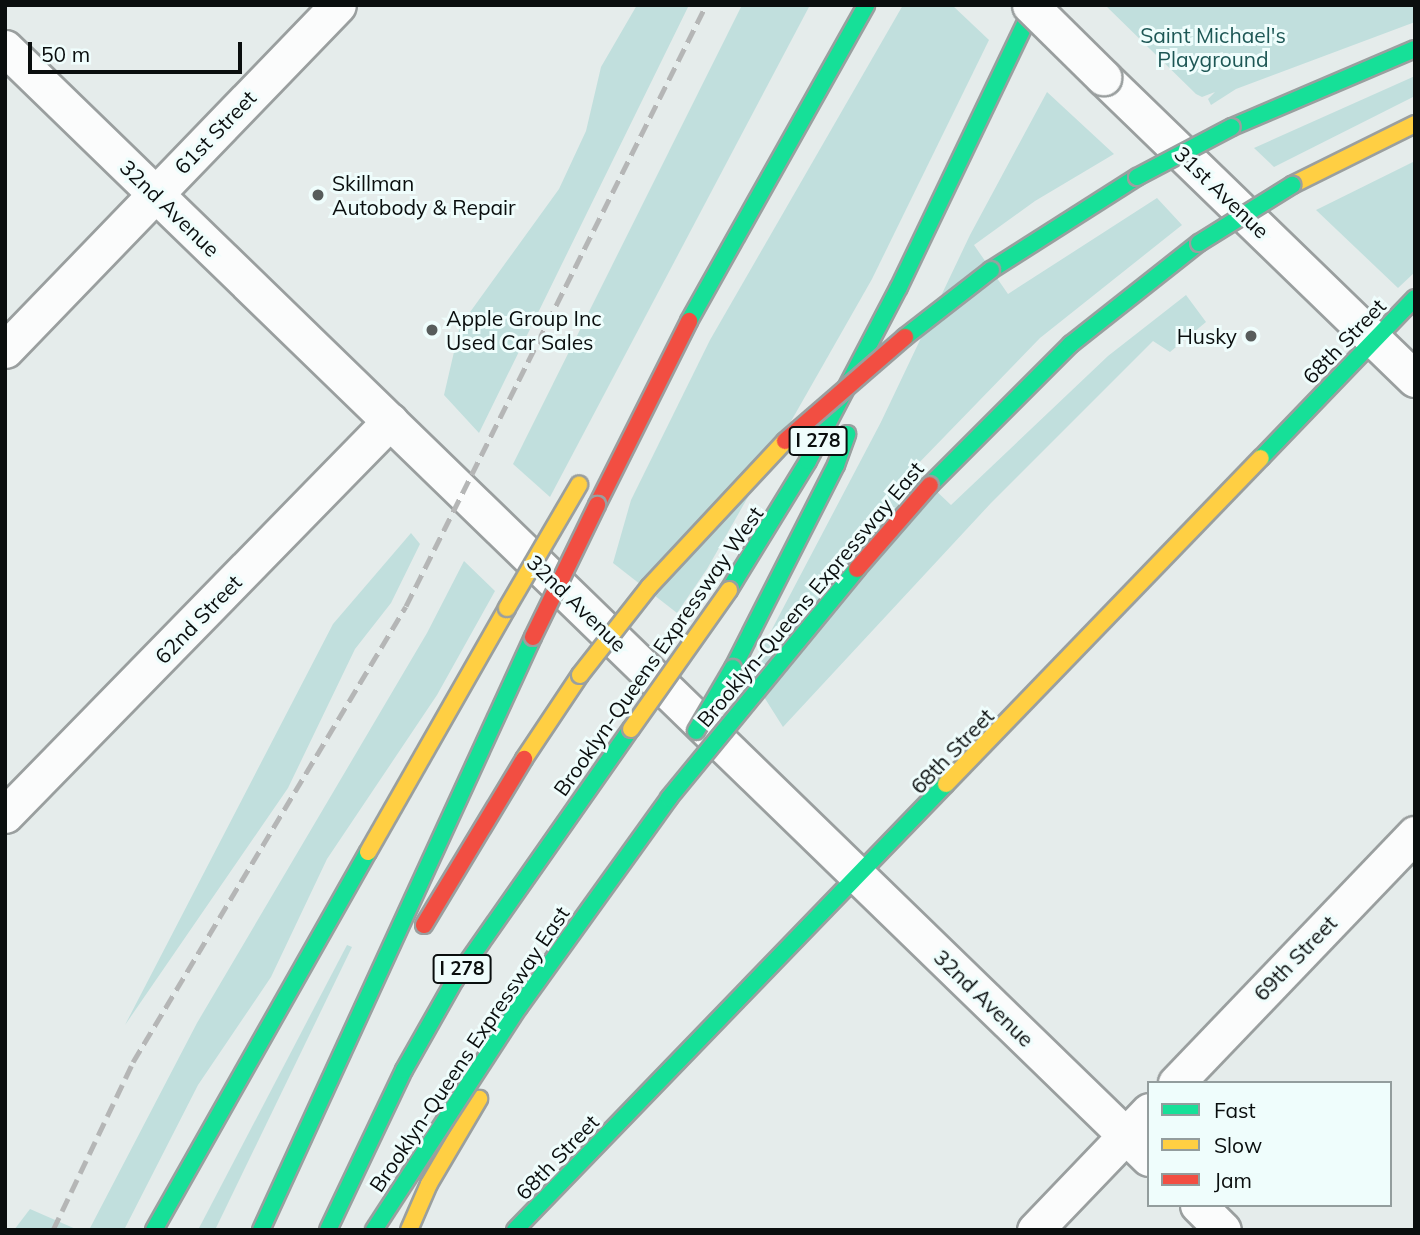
<!DOCTYPE html>
<html>
<head>
<meta charset="utf-8">
<style>
  body { margin:0 }
  #map { position:relative; width:1420px; height:1235px; overflow:hidden; background:#e5eceb; font-family:Mulish,sans-serif }
  div>[style] { position:absolute }
  .green>* { inset:0; background:#c1dfdd }
  .roads { filter:drop-shadow(2px 0 #9a9f9f) drop-shadow(-2px 0 #9a9f9f) drop-shadow(0 2px #9a9f9f) drop-shadow(0 -2px #9a9f9f) }
  .street>* { height:35px; margin:-17.5px; padding:0 17.5px; transform-origin:17.5px; border-radius:17.5px; background:#fbfcfc }
  .fast>* { height:16px; margin:-8px; padding:0 8px; transform-origin:8px; border-radius:8px; background:#16e098 }
  .slow>* { height:16px; margin:-8px; padding:0 8px; transform-origin:8px; border-radius:8px; background:#ffcf43 }
  .jam>* { height:16px; margin:-8px; padding:0 8px; transform-origin:8px; border-radius:8px; background:#f24e42 }
  .rail>* { height:5px; margin-top:-2.5px; transform-origin:0; background:repeating-linear-gradient(90deg,#b5b6b6 0 14px,transparent 0 21px) }
  .bridges { filter:drop-shadow(2px 0 #9a9f9f) drop-shadow(-2px 0 #9a9f9f) drop-shadow(0 2px #9a9f9f) drop-shadow(0 -2px #9a9f9f) }
  .street-bridge>* { height:35px; margin:-17.5px; padding:0 17.5px; transform-origin:17.5px; border-radius:17.5px; background:#fbfcfc }
  .fast-bridge>* { height:16px; margin:-8px; padding:0 8px; transform-origin:8px; border-radius:8px; background:#16e098 }
  .slow-bridge>* { height:16px; margin:-8px; padding:0 8px; transform-origin:8px; border-radius:8px; background:#ffcf43 }
  .jam-bridge>* { height:16px; margin:-8px; padding:0 8px; transform-origin:8px; border-radius:8px; background:#f24e42 }
  .dots>* { width:19px; height:19px; translate:-50% -50%; box-sizing:border-box; border:4px solid #effdfc; border-radius:50% }
  span { translate:-50% -50%; white-space:nowrap; text-align:center; line-height:1.15; -webkit-text-stroke:6px #effdfc; paint-order:stroke }
  .shield-label span { padding:2px 5px; background:#effdfc; border:2px solid; border-radius:5px; -webkit-text-stroke-width:0 }
  .shield-label { font-size:19px; color:#0a0e0e; font-weight:700 }
  .park-label { font-size:21px; color:#1d5755 }
  .street-label { font-size:21px; color:#0a0e0e }
  .poi-label { font-size:21px; color:#0a0e0e }
  .left { translate:0 -50%; text-align:left }
  .right { translate:-100% -50%; text-align:right }
  .frame { position:absolute; inset:0; border:7px solid #0a0e0e; pointer-events:none }
  .legend { position:absolute; left:1147px; top:1081px; width:245px; height:126px; box-sizing:border-box; background:#effdfc; border:2px solid #939d9d; margin:0; padding:9px 12px; list-style:none; font-size:21px; color:#0a0e0e }
  .legend li { display:flex; align-items:center; gap:14px; height:35px }
  .legend b { width:35px; border:2px solid #939d9d }
  .scale { position:absolute; left:28px; top:42px; width:214px; height:32px; box-sizing:border-box; border:4px solid #0a0e0e; border-top:0; padding-left:9px; font-size:21px; line-height:24px; white-space:nowrap; color:#0a0e0e; -webkit-text-stroke:5px #effdfc; paint-order:stroke }
</style>
</head>
<body>
<div id="map">
  <div class="green">
    <div style="clip-path:polygon(637px 5px,689px 5px,479px 433px,444px 395px,460px 326px,559px 189px,586px 131px,601px 67px)"></div>
    <div style="clip-path:polygon(742px 5px,810px 5px,550px 497px,513px 464px)"></div>
    <div style="clip-path:polygon(903px 5px,952px 5px,989px 40px,872px 279px,707px 569px,677px 613px,613px 563px,631px 500px,710px 340px)"></div>
    <div style="clip-path:polygon(1105px 5px,1415px 5px,1415px 22px,1236px 89px,1211px 105px,1208px 99px,1215px 92px,1202px 97px,1196px 94px)"></div>
    <div style="clip-path:polygon(1415px 76px,1415px 96px,1274px 167px,1254px 148px)"></div>
    <div style="clip-path:polygon(1047px 92px,1114px 154px,1035px 201px,974px 245px,1008px 294px,1157px 198px,1182px 225px,1040px 338px,913px 469px,951px 505px,1108px 356px,1186px 295px,1206px 322px,1170px 352px,1153px 341px,991px 503px,783px 727px,749px 673px,881px 422px,970px 235px)"></div>
    <div style="clip-path:polygon(1415px 161px,1415px 272px,1398px 288px,1316px 210px)"></div>
    <div style="clip-path:polygon(411px 533px,420px 544px,391px 603px,355px 649px,288px 788px,125px 1025px,333px 624px)"></div>
    <div style="clip-path:polygon(464px 561px,495px 591px,437px 695px,327px 859px,271px 977px,198px 1085px,124px 1230px,89px 1230px,197px 1023px,427px 633px)"></div>
    <div style="clip-path:polygon(347px 945px,352px 947px,215px 1230px,198px 1230px)"></div>
    <div style="clip-path:polygon(30px 1209px,78px 1230px,14px 1230px)"></div>
  </div>
  <div class="roads">
    <div class="street">
      <div style="left:5px;top:48px;width:1594px;rotate:44.14deg"></div>
      <div style="left:1103px;top:77px;width:434px;rotate:44.1deg"></div>
      <div style="left:5px;top:350px;width:479px;rotate:-46deg"></div>
      <div style="left:5px;top:815px;width:551px;rotate:-45.66deg"></div>
      <div style="left:1176px;top:1083px;width:345px;rotate:-46.2deg"></div>
      <div style="left:1198px;top:1205px;width:35px;rotate:45deg"></div>
      <div style="left:1035px;top:1230px;width:165px;rotate:-46.2deg"></div>
    </div>
    <div class="fast">
      <div style="left:1232px;top:127px;width:199px;rotate:-23.1deg"></div>
      <div style="left:991px;top:270px;width:173px;rotate:-32.5deg"></div>
      <div style="left:689px;top:321px;width:362px;rotate:-60.7deg"></div>
      <div style="left:1261px;top:458px;width:222px;rotate:-46.1deg"></div>
      <div style="left:930px;top:485px;width:199px;rotate:-45deg"></div>
      <div style="left:1071px;top:344px;width:163px;rotate:-38.3deg"></div>
      <div style="left:729px;top:590px;width:151px;rotate:-58.5deg"></div>
      <div style="left:808px;top:461px;width:196px;rotate:-62.4deg"></div>
      <div style="left:899px;top:287px;width:313px;rotate:-64.4deg"></div>
      <div style="left:733px;top:668px;width:228px;rotate:-63.1deg"></div>
      <div style="left:836px;top:465px;width:33px;rotate:-70deg"></div>
      <div style="left:154px;top:1230px;width:434px;rotate:-60.5deg"></div>
      <div style="left:261px;top:1230px;width:652px;rotate:-65.36deg"></div>
      <div style="left:328px;top:1230px;width:177px;rotate:-64.6deg"></div>
      <div style="left:404px;top:1070px;width:103px;rotate:-60.5deg"></div>
      <div style="left:455px;top:980px;width:307px;rotate:-55deg"></div>
      <div style="left:515px;top:1230px;width:620px;rotate:-45.98deg"></div>
    </div>
    <div class="slow">
      <div style="left:1292px;top:185px;width:137px;rotate:-26.4deg"></div>
      <div style="left:524px;top:759px;width:101px;rotate:-56.3deg"></div>
      <div style="left:946px;top:784px;width:453px;rotate:-46deg"></div>
      <div style="left:368px;top:852px;width:281px;rotate:-60.3deg"></div>
      <div style="left:409px;top:1230px;width:50px;rotate:-66.5deg"></div>
      <div style="left:429px;top:1184px;width:99px;rotate:-59.5deg"></div>
    </div>
    <div class="jam">
      <div style="left:597px;top:505px;width:206px;rotate:-63.4deg"></div>
      <div style="left:424px;top:925px;width:194px;rotate:-58.9deg"></div>
    </div>
  </div>
  <div class="rail">
    <div style="left:53px;top:1230px;width:186px;rotate:-64.5deg"></div>
    <div style="left:133px;top:1062px;width:531px;rotate:-59.09deg"></div>
    <div style="left:406px;top:606px;width:672px;rotate:-63.47deg"></div>
  </div>
  <div class="bridges">
    <div class="street-bridge">
      <div style="left:1030px;top:5px;width:103px;rotate:44.6deg"></div>
    </div>
    <div class="fast-bridge">
      <div style="left:1137px;top:177px;width:107px;rotate:-27.8deg"></div>
      <div style="left:1199px;top:243px;width:110px;rotate:-31.9deg"></div>
      <div style="left:905px;top:337px;width:109px;rotate:-37.9deg"></div>
      <div style="left:696px;top:731px;width:73px;rotate:-59.6deg"></div>
      <div style="left:374px;top:1230px;width:266px;rotate:-57deg"></div>
      <div style="left:519px;top:1007px;width:257px;rotate:-54.3deg"></div>
      <div style="left:669px;top:798px;width:296px;rotate:-50.6deg"></div>
    </div>
    <div class="slow-bridge">
      <div style="left:507px;top:608px;width:143px;rotate:-59.7deg"></div>
      <div style="left:580px;top:675px;width:112px;rotate:-51.9deg"></div>
      <div style="left:649px;top:587px;width:200px;rotate:-47deg"></div>
      <div style="left:631px;top:729px;width:170px;rotate:-54.8deg"></div>
    </div>
    <div class="jam-bridge">
      <div style="left:785px;top:441px;width:159px;rotate:-40.9deg"></div>
      <div style="left:857px;top:569px;width:111px;rotate:-49deg"></div>
      <div style="left:533px;top:637px;width:147px;rotate:-64.1deg"></div>
    </div>
  </div>
  <div class="dots">
    <div style="left:318px;top:195px;background:#575c5b"></div>
    <div style="left:432px;top:330px;background:#575c5b"></div>
    <div style="left:1251px;top:336px;background:#575c5b"></div>
  </div>
  <div class="shield-label">
    <span style="left:818px;top:441px">I 278</span>
    <span style="left:462px;top:969px">I 278</span>
  </div>
  <div class="park-label">
    <span style="left:1213px;top:47px">Saint Michael's<br>Playground</span>
  </div>
  <div class="street-label">
    <span style="left:215px;top:132px;rotate:-46deg">61st Street</span>
    <span style="left:1222px;top:192px;rotate:44deg">31st Avenue</span>
    <span style="left:170px;top:208px;rotate:44deg">32nd Avenue</span>
    <span style="left:1344px;top:341px;rotate:-46deg">68th Street</span>
    <span style="left:810px;top:594px;rotate:-50deg">Brooklyn-Queens Expressway East</span>
    <span style="left:577px;top:603px;rotate:44deg">32nd Avenue</span>
    <span style="left:198px;top:619px;rotate:-46deg">62nd Street</span>
    <span style="left:658px;top:651px;rotate:-55deg">Brooklyn-Queens Expressway West</span>
    <span style="left:952px;top:751px;rotate:-46deg">68th Street</span>
    <span style="left:1295px;top:958px;rotate:-46deg">69th Street</span>
    <span style="left:984px;top:998px;rotate:44deg">32nd Avenue</span>
    <span style="left:469px;top:1049px;rotate:-56deg">Brooklyn-Queens Expressway East</span>
    <span style="left:557px;top:1157px;rotate:-46deg">68th Street</span>
  </div>
  <div class="poi-label">
    <span class="left" style="left:332px;top:195px">Skillman<br>Autobody &amp; Repair</span>
    <span class="left" style="left:446px;top:330px">Apple Group Inc<br>Used Car Sales</span>
    <span class="right" style="left:1237px;top:336px">Husky</span>
  </div>
  <div class="frame"></div>
  <ul class="legend">
  <li><b style="height:9px;background:#16e098"></b>Fast</li>
  <li><b style="height:9px;background:#ffcf43"></b>Slow</li>
  <li><b style="height:9px;background:#f24e42"></b>Jam</li>
  </ul>
  <div class="scale">50 m</div>
</div>
</body>
</html>
